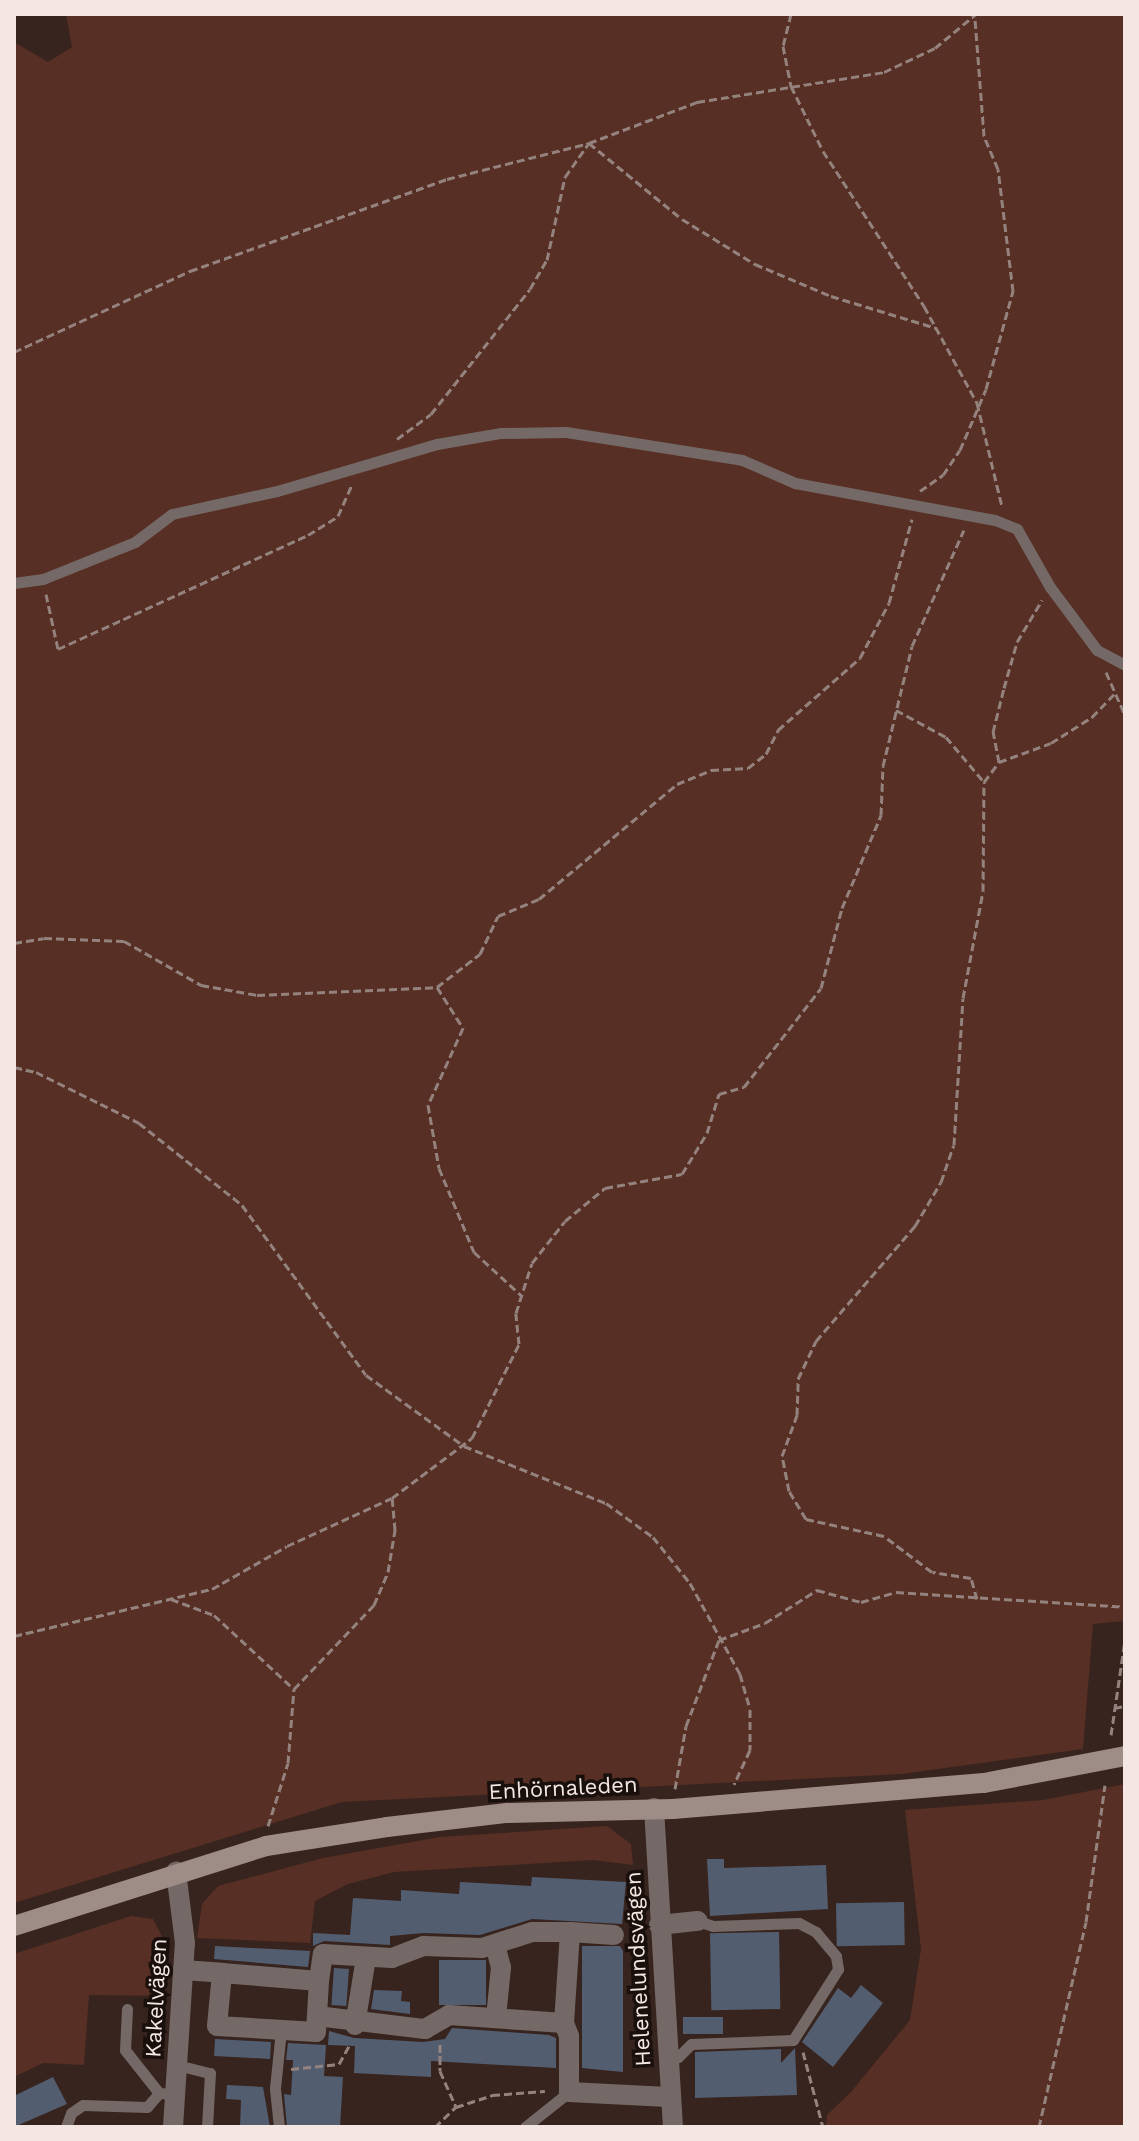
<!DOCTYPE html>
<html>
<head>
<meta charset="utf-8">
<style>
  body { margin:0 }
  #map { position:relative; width:1139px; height:2141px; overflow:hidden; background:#38241e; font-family:"Work Sans",sans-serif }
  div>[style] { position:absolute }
  .green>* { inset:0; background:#572f24 }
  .building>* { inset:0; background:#535d70; transform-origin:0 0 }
  .path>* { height:3px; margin-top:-1.5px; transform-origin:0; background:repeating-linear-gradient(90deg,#93827d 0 8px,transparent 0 12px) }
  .lane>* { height:11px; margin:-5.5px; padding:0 5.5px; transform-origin:5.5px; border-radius:5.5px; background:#746966 }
  .street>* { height:20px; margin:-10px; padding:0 10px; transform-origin:10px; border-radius:10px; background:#746966 }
  .secondary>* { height:20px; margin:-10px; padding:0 10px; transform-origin:10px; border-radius:10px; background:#9e8c87 }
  span { translate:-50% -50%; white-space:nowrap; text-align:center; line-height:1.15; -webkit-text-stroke:7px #19100d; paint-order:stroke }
  .street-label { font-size:22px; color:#f4e6e2 }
  .frame { position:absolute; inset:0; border:16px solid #f4e6e2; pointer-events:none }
</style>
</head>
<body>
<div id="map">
  <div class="green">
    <div style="clip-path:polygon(66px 14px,1125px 14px,1125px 1621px,1093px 1624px,1083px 1749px,901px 1774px,342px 1802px,14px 1903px,14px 42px,48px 62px,72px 47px)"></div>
    <div style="clip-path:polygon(1125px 1784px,1125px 2127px,826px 2127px,827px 2115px,851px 2092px,910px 2020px,921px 1949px,905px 1810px,1043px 1800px)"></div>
    <div style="clip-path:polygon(607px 1826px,631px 1844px,633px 1865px,593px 1860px,394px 1872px,348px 1884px,315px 1901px,310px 1943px,197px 1938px,202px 1904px,218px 1886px,323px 1858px,440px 1837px)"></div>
    <div style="clip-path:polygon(131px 1916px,153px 1919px,168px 1948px,166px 1996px,89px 1995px,84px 2065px,43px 2063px,14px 2077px,14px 1954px)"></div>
  </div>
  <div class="building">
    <div style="clip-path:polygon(707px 1859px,724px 1859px,724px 1868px,826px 1865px,828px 1909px,710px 1916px)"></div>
    <div style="clip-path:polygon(532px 1877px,626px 1882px,622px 1924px,532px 1919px,480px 1935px,424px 1933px,390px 1936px,390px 1945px,324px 1941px,313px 1946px,313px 1933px,350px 1935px,353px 1898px,401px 1901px,401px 1890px,459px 1894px,460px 1882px,531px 1886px)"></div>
    <div style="left:904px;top:1902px;width:43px;height:68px;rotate:89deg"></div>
    <div style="left:779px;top:1932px;width:77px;height:69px;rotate:89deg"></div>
    <div style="clip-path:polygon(215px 1946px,310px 1951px,308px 1967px,214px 1959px)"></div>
    <div style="clip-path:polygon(582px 1946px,620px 1946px,623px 1951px,623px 2072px,582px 2068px)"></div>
    <div style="left:439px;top:1960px;width:47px;height:45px"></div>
    <div style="left:334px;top:1968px;width:15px;height:37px;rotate:4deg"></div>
    <div style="clip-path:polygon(861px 1985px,883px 2003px,833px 2067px,802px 2042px,838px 1988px,851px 1998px)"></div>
    <div style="clip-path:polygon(374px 1990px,402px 1991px,401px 2001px,410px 2002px,410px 2014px,371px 2009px)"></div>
    <div style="left:723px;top:2017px;width:17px;height:40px;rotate:90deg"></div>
    <div style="clip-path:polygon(452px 2028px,549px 2035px,556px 2038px,556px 2068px,431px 2061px,431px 2077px,354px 2073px,355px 2046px,328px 2045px,329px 2031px,354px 2038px,423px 2042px,445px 2039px)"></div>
    <div style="left:215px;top:2039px;width:56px;height:17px;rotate:3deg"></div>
    <div style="clip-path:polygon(288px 2043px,326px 2045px,324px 2076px,343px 2077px,340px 2127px,287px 2127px,284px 2094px,291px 2095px,293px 2060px,286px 2060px)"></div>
    <div style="clip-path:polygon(795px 2048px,797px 2095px,695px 2098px,695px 2052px,781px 2049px,781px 2063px)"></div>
    <div style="clip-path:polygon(53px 2077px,67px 2104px,14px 2127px,14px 2096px)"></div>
    <div style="clip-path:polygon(227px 2085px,263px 2087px,270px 2127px,240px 2127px,241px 2100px,226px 2099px)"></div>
  </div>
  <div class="path">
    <div style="left:791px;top:14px;width:33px;rotate:104deg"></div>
    <div style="left:783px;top:46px;width:41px;rotate:78.7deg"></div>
    <div style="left:791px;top:86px;width:72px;rotate:63.8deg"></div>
    <div style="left:823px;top:151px;width:185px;rotate:56.9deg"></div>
    <div style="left:924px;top:306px;width:111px;rotate:61.3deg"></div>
    <div style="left:977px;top:403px;width:106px;rotate:76.4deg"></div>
    <div style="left:14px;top:352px;width:194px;rotate:-24.7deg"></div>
    <div style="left:190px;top:271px;width:273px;rotate:-19.7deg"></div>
    <div style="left:447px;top:179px;width:146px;rotate:-14.2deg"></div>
    <div style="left:589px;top:143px;width:116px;rotate:-20.8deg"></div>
    <div style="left:697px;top:102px;width:189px;rotate:-9.1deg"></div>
    <div style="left:884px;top:72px;width:56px;rotate:-25.2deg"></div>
    <div style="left:935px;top:48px;width:53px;rotate:-39.7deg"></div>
    <div style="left:397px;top:439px;width:42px;rotate:-36.3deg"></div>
    <div style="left:431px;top:414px;width:159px;rotate:-51.6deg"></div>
    <div style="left:530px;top:289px;width:34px;rotate:-60deg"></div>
    <div style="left:547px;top:260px;width:85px;rotate:-77.8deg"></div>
    <div style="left:565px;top:177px;width:42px;rotate:-54.8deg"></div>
    <div style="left:589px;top:143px;width:120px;rotate:39.3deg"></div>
    <div style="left:682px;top:219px;width:86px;rotate:31.7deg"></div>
    <div style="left:755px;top:264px;width:82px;rotate:22.8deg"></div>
    <div style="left:831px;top:296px;width:110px;rotate:16.9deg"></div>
    <div style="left:920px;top:491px;width:28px;rotate:-35deg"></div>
    <div style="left:943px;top:475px;width:30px;rotate:-56deg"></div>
    <div style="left:960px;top:450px;width:66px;rotate:-66.9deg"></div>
    <div style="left:986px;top:389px;width:102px;rotate:-74.6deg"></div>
    <div style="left:1013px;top:291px;width:123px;rotate:-97deg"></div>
    <div style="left:998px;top:169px;width:36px;rotate:-113deg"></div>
    <div style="left:984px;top:136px;width:118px;rotate:-94.4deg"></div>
    <div style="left:46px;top:594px;width:56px;rotate:77.7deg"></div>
    <div style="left:58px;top:649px;width:275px;rotate:-24.5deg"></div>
    <div style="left:308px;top:535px;width:36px;rotate:-32deg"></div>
    <div style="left:338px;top:516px;width:34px;rotate:-66deg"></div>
    <div style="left:1106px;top:672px;width:47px;rotate:66.2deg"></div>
    <div style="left:896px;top:710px;width:57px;rotate:28.4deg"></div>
    <div style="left:946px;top:737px;width:59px;rotate:49.8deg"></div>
    <div style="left:999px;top:762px;width:31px;rotate:-101deg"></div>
    <div style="left:993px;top:732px;width:45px;rotate:-76deg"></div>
    <div style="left:1004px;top:688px;width:48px;rotate:-74.2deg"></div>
    <div style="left:1017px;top:642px;width:49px;rotate:-59.2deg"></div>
    <div style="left:14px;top:943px;width:30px;rotate:-9deg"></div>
    <div style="left:44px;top:938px;width:80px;rotate:2.1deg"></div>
    <div style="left:124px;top:941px;width:89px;rotate:29.7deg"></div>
    <div style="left:201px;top:985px;width:57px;rotate:10.1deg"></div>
    <div style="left:257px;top:995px;width:180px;rotate:-2.5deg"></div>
    <div style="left:437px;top:987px;width:54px;rotate:-37.5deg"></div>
    <div style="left:480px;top:954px;width:42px;rotate:-64.7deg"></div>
    <div style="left:498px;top:916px;width:44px;rotate:-22.5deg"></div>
    <div style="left:539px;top:899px;width:180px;rotate:-39.8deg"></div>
    <div style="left:677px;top:784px;width:37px;rotate:-22deg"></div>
    <div style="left:711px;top:770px;width:37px;rotate:-3deg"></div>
    <div style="left:748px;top:768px;width:23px;rotate:-38deg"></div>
    <div style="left:766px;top:754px;width:27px;rotate:-63deg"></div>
    <div style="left:778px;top:730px;width:109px;rotate:-41.3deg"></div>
    <div style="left:860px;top:658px;width:62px;rotate:-62.2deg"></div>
    <div style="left:889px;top:603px;width:87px;rotate:-74.7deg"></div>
    <div style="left:437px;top:987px;width:49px;rotate:57.6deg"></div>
    <div style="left:463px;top:1028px;width:85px;rotate:114.4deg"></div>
    <div style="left:428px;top:1105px;width:64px;rotate:80.1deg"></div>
    <div style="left:439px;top:1168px;width:91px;rotate:67.4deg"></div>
    <div style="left:474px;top:1252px;width:64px;rotate:42.5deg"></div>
    <div style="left:14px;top:1067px;width:23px;rotate:13deg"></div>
    <div style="left:36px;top:1072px;width:115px;rotate:26.3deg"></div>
    <div style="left:139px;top:1123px;width:132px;rotate:38.5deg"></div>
    <div style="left:242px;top:1205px;width:210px;rotate:53.9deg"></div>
    <div style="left:366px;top:1375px;width:121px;rotate:35.9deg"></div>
    <div style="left:464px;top:1446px;width:153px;rotate:21.9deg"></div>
    <div style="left:606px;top:1503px;width:58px;rotate:35.9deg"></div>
    <div style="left:653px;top:1537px;width:59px;rotate:51.2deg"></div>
    <div style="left:690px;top:1583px;width:104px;rotate:61.2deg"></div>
    <div style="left:740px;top:1674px;width:36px;rotate:74deg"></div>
    <div style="left:750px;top:1709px;width:41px;rotate:90deg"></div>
    <div style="left:750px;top:1750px;width:38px;rotate:115deg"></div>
    <div style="left:171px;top:1599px;width:46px;rotate:20.4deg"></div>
    <div style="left:214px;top:1615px;width:109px;rotate:42.8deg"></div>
    <div style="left:977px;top:1599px;width:22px;rotate:-106deg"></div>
    <div style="left:971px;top:1578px;width:39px;rotate:-171deg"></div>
    <div style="left:932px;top:1572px;width:60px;rotate:-143.1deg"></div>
    <div style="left:884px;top:1536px;width:80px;rotate:-167.7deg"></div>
    <div style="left:806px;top:1519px;width:33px;rotate:-121deg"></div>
    <div style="left:789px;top:1491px;width:36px;rotate:-101deg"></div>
    <div style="left:782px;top:1456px;width:44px;rotate:-69.9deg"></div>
    <div style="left:797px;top:1415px;width:36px;rotate:-88deg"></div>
    <div style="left:798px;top:1379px;width:42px;rotate:-64.7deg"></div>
    <div style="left:816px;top:1341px;width:152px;rotate:-49.3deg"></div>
    <div style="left:915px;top:1226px;width:51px;rotate:-59.4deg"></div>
    <div style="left:941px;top:1182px;width:39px;rotate:-71deg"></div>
    <div style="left:954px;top:1145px;width:147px;rotate:-86.5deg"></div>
    <div style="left:963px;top:998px;width:109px;rotate:-79.4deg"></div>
    <div style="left:983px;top:891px;width:109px;rotate:-89.5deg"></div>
    <div style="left:984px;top:782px;width:25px;rotate:-53deg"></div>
    <div style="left:999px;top:762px;width:55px;rotate:-20.1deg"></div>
    <div style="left:1051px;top:743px;width:49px;rotate:-32.4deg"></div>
    <div style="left:1092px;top:717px;width:32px;rotate:-46deg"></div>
    <div style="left:14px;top:1636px;width:204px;rotate:-13.4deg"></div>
    <div style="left:212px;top:1589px;width:86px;rotate:-29.8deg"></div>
    <div style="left:287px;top:1546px;width:115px;rotate:-24.6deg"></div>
    <div style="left:392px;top:1498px;width:100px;rotate:-36.9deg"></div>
    <div style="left:472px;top:1438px;width:105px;rotate:-63.4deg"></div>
    <div style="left:519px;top:1344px;width:31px;rotate:-96deg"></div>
    <div style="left:516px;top:1313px;width:52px;rotate:-72.3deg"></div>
    <div style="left:532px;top:1263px;width:53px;rotate:-51.8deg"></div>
    <div style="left:565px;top:1221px;width:52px;rotate:-39.5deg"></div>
    <div style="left:605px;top:1188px;width:78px;rotate:-10.3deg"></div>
    <div style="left:682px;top:1174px;width:48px;rotate:-58.6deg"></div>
    <div style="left:707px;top:1133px;width:41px;rotate:-72.9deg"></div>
    <div style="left:719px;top:1094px;width:26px;rotate:-16deg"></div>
    <div style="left:744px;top:1087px;width:125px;rotate:-52.1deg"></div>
    <div style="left:821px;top:988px;width:83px;rotate:-75.3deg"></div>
    <div style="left:842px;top:908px;width:101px;rotate:-67.2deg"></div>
    <div style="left:881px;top:815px;width:49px;rotate:-87.7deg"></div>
    <div style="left:883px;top:766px;width:123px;rotate:-76.4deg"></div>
    <div style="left:912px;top:646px;width:127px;rotate:-65.9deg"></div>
    <div style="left:1114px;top:1708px;width:11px;rotate:-10deg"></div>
    <div style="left:1111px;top:1735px;width:96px;rotate:-81.6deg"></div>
    <div style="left:675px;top:1789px;width:64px;rotate:-80.1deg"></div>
    <div style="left:686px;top:1726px;width:92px;rotate:-69deg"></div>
    <div style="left:719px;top:1640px;width:49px;rotate:-20.3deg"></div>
    <div style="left:765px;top:1623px;width:62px;rotate:-32.4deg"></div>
    <div style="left:817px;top:1590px;width:46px;rotate:15.3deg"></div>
    <div style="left:861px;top:1602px;width:36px;rotate:-16deg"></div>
    <div style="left:896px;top:1592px;width:229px;rotate:3.7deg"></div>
    <div style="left:268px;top:1826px;width:66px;rotate:-72.4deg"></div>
    <div style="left:288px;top:1763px;width:74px;rotate:-85.4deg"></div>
    <div style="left:294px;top:1689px;width:116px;rotate:-46.4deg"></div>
    <div style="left:374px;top:1605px;width:36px;rotate:-67deg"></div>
    <div style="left:388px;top:1572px;width:43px;rotate:-80.5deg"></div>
    <div style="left:395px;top:1530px;width:32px;rotate:-95deg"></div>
    <div style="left:440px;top:2044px;width:27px;rotate:90deg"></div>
    <div style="left:440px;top:2071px;width:39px;rotate:66deg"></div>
    <div style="left:803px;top:2052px;width:78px;rotate:75.1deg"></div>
    <div style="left:291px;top:2069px;width:48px;rotate:-5.9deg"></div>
    <div style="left:339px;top:2064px;width:23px;rotate:-61deg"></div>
    <div style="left:435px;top:2127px;width:29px;rotate:-44deg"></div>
    <div style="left:456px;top:2107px;width:38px;rotate:-18deg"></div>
    <div style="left:492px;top:2095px;width:53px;rotate:-4.3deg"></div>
    <div style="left:1039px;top:2127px;width:210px;rotate:-77.1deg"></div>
    <div style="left:1086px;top:1922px;width:138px;rotate:-82.1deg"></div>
  </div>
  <div class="lane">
    <div style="left:14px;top:583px;width:29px;rotate:-8deg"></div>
    <div style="left:43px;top:579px;width:99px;rotate:-21.9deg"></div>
    <div style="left:135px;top:542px;width:46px;rotate:-37.1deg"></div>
    <div style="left:172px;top:514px;width:107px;rotate:-12.4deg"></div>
    <div style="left:277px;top:491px;width:167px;rotate:-16.4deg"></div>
    <div style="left:437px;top:444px;width:65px;rotate:-9.8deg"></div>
    <div style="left:501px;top:433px;width:65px;rotate:-0.9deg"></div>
    <div style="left:566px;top:432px;width:178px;rotate:9deg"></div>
    <div style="left:742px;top:460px;width:58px;rotate:23.5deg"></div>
    <div style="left:795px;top:483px;width:203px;rotate:10.5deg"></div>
    <div style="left:995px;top:520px;width:24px;rotate:22deg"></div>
    <div style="left:1017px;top:529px;width:67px;rotate:60.4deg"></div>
    <div style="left:1050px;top:587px;width:79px;rotate:53.3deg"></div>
    <div style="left:1097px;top:650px;width:32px;rotate:28deg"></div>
    <div style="left:127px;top:2009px;width:41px;rotate:92.8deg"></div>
    <div style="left:125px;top:2050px;width:55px;rotate:51.7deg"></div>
    <div style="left:667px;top:2060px;width:11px;rotate:-15deg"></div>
    <div style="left:678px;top:2057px;width:18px;rotate:-45deg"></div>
    <div style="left:691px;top:2044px;width:102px;rotate:-2.2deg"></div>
    <div style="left:793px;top:2040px;width:84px;rotate:-57.6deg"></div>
    <div style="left:838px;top:1969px;width:13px;rotate:-99deg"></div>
    <div style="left:836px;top:1956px;width:31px;rotate:-130deg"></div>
    <div style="left:816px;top:1932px;width:19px;rotate:-152deg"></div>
    <div style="left:799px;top:1923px;width:86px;rotate:178deg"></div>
    <div style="left:713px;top:1926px;width:16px;rotate:-162deg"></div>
    <div style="left:177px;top:2065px;width:34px;rotate:14deg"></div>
    <div style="left:210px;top:2073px;width:54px;rotate:93.2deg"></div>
    <div style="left:66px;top:2127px;width:15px;rotate:-70deg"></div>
    <div style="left:71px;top:2113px;width:14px;rotate:-34deg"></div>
    <div style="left:83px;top:2105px;width:64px;rotate:1.8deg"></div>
    <div style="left:147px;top:2107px;width:18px;rotate:-49deg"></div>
    <div style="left:159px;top:2093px;width:16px;rotate:4deg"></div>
    <div style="left:279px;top:2127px;width:39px;rotate:-96deg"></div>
    <div style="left:275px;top:2088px;width:58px;rotate:-84.1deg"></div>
    <div style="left:525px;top:2127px;width:56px;rotate:-38.5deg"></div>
  </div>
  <div class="street">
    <div style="left:654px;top:1808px;width:320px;rotate:86.6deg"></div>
    <div style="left:659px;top:1925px;width:39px;rotate:-6deg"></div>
    <div style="left:495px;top:1945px;width:23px;rotate:75deg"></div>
    <div style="left:501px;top:1967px;width:51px;rotate:95.6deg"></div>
    <div style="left:183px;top:1970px;width:39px;rotate:4deg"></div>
    <div style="left:222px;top:1973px;width:97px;rotate:4.7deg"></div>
    <div style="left:319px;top:1981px;width:51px;rotate:93.4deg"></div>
    <div style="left:316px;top:2032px;width:99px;rotate:-176.5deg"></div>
    <div style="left:217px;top:2026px;width:53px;rotate:-84.6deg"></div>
    <div style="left:319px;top:1981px;width:27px;rotate:-82deg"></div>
    <div style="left:323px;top:1954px;width:69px;rotate:3.3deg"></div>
    <div style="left:392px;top:1958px;width:34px;rotate:-21deg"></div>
    <div style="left:424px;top:1946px;width:58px;rotate:2deg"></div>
    <div style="left:482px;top:1948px;width:52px;rotate:-17.7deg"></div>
    <div style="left:532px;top:1932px;width:38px"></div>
    <div style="left:317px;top:2016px;width:109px;rotate:6.9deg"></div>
    <div style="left:425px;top:2029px;width:28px;rotate:-30deg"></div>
    <div style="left:449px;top:2015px;width:115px;rotate:4deg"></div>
    <div style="left:564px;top:2023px;width:14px;rotate:69deg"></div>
    <div style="left:569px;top:2036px;width:56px;rotate:90deg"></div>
    <div style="left:569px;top:2092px;width:99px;rotate:2.9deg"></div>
    <div style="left:564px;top:2023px;width:91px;rotate:-86.2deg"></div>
    <div style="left:570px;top:1932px;width:44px;rotate:3.9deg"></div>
    <div style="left:355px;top:2025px;width:68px;rotate:-80.7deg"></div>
    <div style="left:173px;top:2127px;width:184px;rotate:-86.3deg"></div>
    <div style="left:185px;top:1943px;width:72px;rotate:-97.2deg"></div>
  </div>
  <div class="secondary">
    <div style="left:14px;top:1926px;width:264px;rotate:-17.6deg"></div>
    <div style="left:266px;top:1846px;width:122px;rotate:-8.9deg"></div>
    <div style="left:387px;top:1827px;width:121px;rotate:-6.7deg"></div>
    <div style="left:507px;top:1813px;width:166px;rotate:-1.4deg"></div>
    <div style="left:673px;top:1809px;width:312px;rotate:-4.8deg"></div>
    <div style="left:984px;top:1783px;width:144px;rotate:-10.8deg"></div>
  </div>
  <div class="street-label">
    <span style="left:563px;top:1788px;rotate:-3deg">Enhörnaleden</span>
    <span style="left:638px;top:1969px;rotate:-93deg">Helenelundsvägen</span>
    <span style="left:156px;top:1998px;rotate:-87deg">Kakelvägen</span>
  </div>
  <div class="frame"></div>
</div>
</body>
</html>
